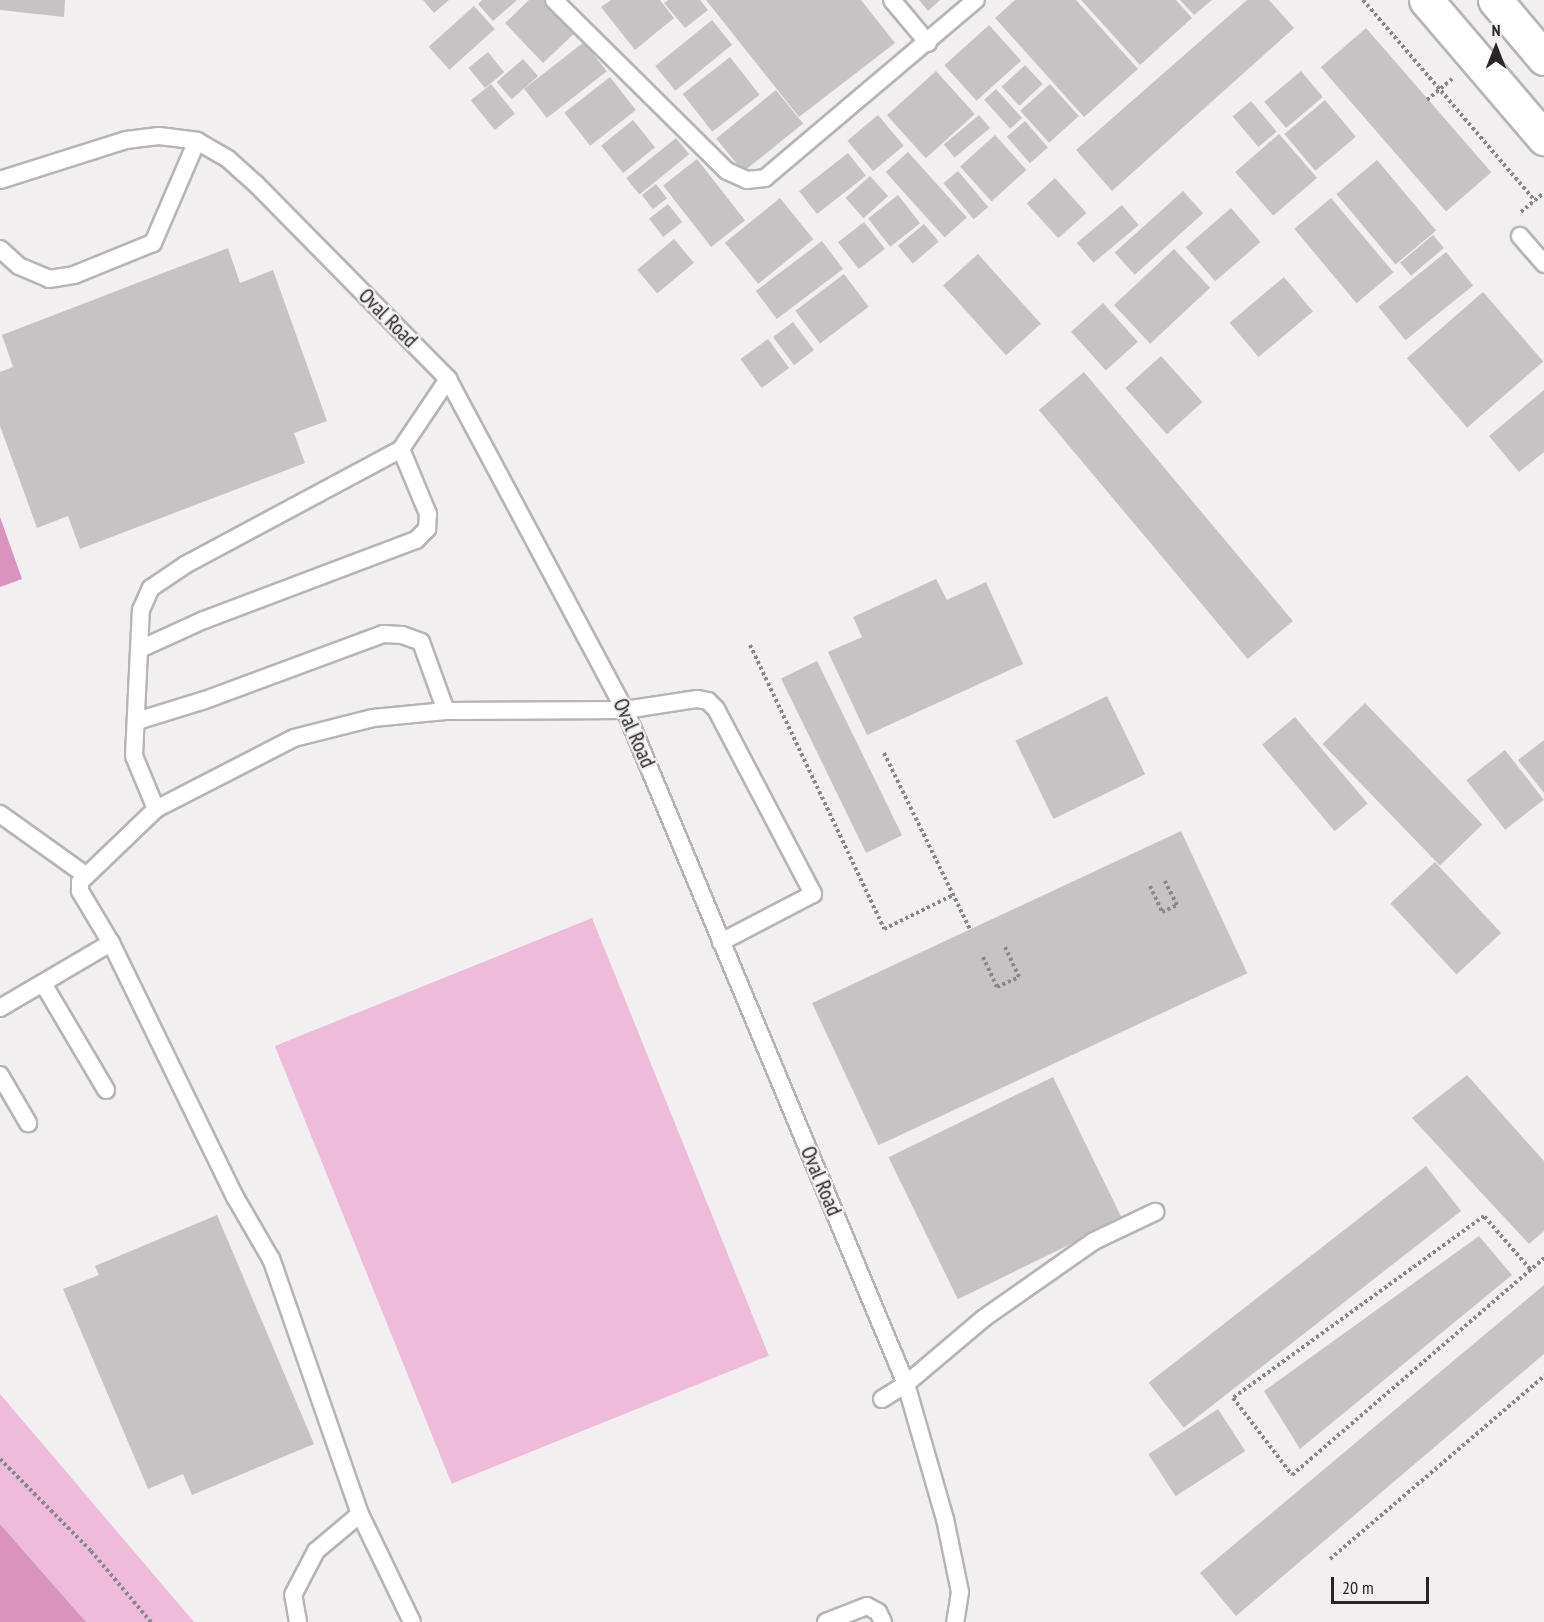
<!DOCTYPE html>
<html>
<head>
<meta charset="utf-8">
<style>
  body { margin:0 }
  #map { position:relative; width:1544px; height:1622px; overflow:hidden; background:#f2eff1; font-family:"PT Sans Narrow",sans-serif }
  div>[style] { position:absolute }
  .green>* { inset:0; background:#eebbda; transform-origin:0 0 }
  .water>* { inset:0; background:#d893bf }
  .building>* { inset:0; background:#c7c3c5; transform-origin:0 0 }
  .path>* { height:4px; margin-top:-2px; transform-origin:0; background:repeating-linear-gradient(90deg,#898788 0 3px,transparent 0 6px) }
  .roads { filter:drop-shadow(2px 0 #b7b4b6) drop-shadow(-2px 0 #b7b4b6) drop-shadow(0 2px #b7b4b6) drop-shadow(0 -2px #b7b4b6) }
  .lane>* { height:16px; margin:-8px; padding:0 8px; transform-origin:8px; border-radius:8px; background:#fff }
  .secondary>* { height:33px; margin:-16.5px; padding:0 16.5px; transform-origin:16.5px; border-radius:16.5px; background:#fff }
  span { translate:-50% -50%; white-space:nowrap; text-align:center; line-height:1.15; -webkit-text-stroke:4.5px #f2eff1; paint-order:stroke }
  .street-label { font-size:21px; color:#272526 }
  .north { position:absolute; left:1466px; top:18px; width:60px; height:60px; -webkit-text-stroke:4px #f2eff1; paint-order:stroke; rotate:0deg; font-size:16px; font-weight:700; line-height:24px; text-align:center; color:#272526 }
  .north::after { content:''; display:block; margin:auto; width:21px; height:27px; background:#272526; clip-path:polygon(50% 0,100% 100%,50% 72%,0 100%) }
  .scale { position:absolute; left:1331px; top:1577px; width:98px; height:27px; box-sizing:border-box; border:3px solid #272526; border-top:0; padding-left:8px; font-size:18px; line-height:21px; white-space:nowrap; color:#272526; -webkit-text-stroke:4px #f2eff1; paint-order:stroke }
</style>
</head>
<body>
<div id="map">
  <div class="green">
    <div style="left:592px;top:918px;width:472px;height:342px;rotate:68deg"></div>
    <div style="clip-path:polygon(0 1394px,194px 1622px,86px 1622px,0 1524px)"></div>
  </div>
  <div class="water">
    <div style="clip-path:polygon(0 517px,22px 579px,0 587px)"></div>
    <div style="clip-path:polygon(0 1524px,86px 1622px,0 1622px)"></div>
  </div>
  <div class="building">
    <div style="clip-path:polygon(0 0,65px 0,64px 17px,0 10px)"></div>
    <div style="clip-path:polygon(423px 0,449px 0,434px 13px)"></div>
    <div style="clip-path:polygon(482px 0,517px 0,493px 21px,478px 4px)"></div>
    <div style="clip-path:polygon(529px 0,550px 0,578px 30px,543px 63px,505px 23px)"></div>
    <div style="clip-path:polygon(611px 0,660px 0,674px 18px,635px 50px,601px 7px)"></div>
    <div style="clip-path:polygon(668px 0,700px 0,708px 10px,685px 28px,664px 3px)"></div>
    <div style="clip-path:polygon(706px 0,861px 0,895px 43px,799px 117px)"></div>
    <div style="clip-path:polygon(919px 0,940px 0,928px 11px)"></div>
    <div style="clip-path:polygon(1015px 0,1076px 0,1138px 69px,1084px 117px,995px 18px)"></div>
    <div style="clip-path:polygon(1081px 0,1176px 0,1192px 18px,1140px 65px)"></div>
    <div style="clip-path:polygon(1180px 0,1212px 0,1194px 15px)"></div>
    <div style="clip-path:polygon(1247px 0,1269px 0,1294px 28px,1112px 191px,1076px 150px)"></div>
    <div style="left:474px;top:6px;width:31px;height:61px;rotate:48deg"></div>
    <div style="left:712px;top:20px;width:32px;height:73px;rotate:51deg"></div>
    <div style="left:989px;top:25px;width:48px;height:60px;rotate:48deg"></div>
    <div style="left:1366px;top:28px;width:191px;height:60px;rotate:49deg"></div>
    <div style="left:584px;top:42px;width:37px;height:76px;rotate:52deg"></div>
    <div style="left:488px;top:52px;width:26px;height:25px;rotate:51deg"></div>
    <div style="left:730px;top:57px;width:48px;height:60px;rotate:52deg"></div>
    <div style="left:523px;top:59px;width:23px;height:35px;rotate:49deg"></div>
    <div style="left:1025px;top:65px;width:26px;height:32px;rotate:47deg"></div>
    <div style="left:936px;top:71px;width:58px;height:66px;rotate:48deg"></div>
    <div style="left:1301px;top:71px;width:34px;height:48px;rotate:50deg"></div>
    <div style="left:610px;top:77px;width:42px;height:58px;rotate:52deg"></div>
    <div style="left:491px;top:84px;width:38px;height:26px;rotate:51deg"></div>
    <div style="left:1050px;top:84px;width:43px;height:40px;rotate:48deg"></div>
    <div style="left:996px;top:89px;width:39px;height:16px;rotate:48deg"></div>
    <div style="left:776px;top:90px;width:43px;height:77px;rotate:51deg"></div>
    <div style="left:1325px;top:100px;width:48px;height:53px;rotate:50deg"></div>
    <div style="left:1251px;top:101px;width:40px;height:24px;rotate:50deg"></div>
    <div style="left:878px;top:115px;width:40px;height:40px;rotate:50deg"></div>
    <div style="left:979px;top:115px;width:17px;height:46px;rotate:50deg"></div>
    <div style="left:633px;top:120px;width:35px;height:41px;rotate:51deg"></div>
    <div style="left:1025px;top:121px;width:35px;height:24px;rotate:49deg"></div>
    <div style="left:1279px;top:134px;width:58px;height:58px;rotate:49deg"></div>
    <div style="left:995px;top:135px;width:47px;height:47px;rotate:48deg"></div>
    <div style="left:676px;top:138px;width:21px;height:64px;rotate:51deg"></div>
    <div style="left:908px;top:152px;width:88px;height:30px;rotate:48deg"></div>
    <div style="left:848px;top:153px;width:29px;height:62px;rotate:52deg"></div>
    <div style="left:697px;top:159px;width:78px;height:43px;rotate:52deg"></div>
    <div style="left:1377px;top:160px;width:92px;height:53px;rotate:50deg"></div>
    <div style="left:958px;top:171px;width:47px;height:19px;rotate:50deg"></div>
    <div style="left:870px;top:176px;width:27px;height:33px;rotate:48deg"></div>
    <div style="left:1055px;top:178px;width:47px;height:38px;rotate:48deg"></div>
    <div style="left:656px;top:184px;width:18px;height:18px;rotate:52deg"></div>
    <div style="left:1183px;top:191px;width:30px;height:92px;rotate:48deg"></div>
    <div style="left:898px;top:195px;width:36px;height:38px;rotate:52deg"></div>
    <div style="left:780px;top:198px;width:53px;height:71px;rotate:51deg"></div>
    <div style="left:1331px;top:198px;width:97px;height:48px;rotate:50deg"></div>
    <div style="left:668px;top:204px;width:23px;height:24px;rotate:52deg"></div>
    <div style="left:1122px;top:205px;width:26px;height:59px;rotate:50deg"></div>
    <div style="left:1231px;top:208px;width:45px;height:60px;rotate:49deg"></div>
    <div style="left:864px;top:222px;width:34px;height:33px;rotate:52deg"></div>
    <div style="left:924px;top:224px;width:23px;height:34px;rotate:50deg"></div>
    <div style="left:1433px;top:235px;width:17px;height:43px;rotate:50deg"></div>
    <div style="left:674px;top:239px;width:31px;height:48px;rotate:50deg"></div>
    <div style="left:822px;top:241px;width:35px;height:83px;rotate:53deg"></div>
    <div style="clip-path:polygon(228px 248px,240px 283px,273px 270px,327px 421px,294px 433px,305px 463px,80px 549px,68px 516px,37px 528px,0 426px,0 372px,13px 367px,2px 335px)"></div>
    <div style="left:1174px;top:249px;width:53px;height:82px;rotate:47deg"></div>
    <div style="left:1446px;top:252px;width:43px;height:87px;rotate:51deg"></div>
    <div style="left:978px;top:254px;width:94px;height:47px;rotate:48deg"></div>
    <div style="left:844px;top:274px;width:41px;height:61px;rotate:53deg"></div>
    <div style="left:1284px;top:277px;width:45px;height:71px;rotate:50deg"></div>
    <div style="left:1483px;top:292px;width:92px;height:101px;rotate:49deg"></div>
    <div style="left:1103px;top:303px;width:52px;height:43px;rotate:48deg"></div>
    <div style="left:793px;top:322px;width:35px;height:25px;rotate:53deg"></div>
    <div style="left:768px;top:339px;width:36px;height:34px;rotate:54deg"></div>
    <div style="left:1161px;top:356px;width:62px;height:48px;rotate:48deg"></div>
    <div style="left:1084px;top:372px;width:325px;height:59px;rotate:50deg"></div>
    <div style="clip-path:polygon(1544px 390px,1544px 452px,1519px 472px,1489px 436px)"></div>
    <div style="clip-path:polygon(936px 579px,947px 600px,986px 582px,1023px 664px,867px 735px,828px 652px,862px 637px,853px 617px)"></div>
    <div style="left:817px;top:661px;width:194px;height:40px;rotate:64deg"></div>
    <div style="left:1107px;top:696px;width:87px;height:102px;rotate:64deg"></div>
    <div style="left:1365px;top:703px;width:169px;height:59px;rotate:46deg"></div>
    <div style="left:1295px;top:717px;width:113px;height:43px;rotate:50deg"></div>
    <div style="clip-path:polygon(1544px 740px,1544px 793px,1518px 760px)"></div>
    <div style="left:1505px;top:750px;width:63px;height:49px;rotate:52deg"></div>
    <div style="left:1181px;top:831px;width:157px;height:407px;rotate:65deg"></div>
    <div style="left:1435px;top:862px;width:97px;height:61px;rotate:47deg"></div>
    <div style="clip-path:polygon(1467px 1075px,1544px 1161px,1544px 1231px,1529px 1244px,1412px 1118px)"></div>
    <div style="left:1053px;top:1077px;width:158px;height:183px;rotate:64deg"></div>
    <div style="left:1426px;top:1166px;width:57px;height:352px;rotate:52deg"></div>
    <div style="clip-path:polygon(217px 1215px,314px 1444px,192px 1495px,183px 1474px,148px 1489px,63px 1289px,99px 1275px,95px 1266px)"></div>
    <div style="clip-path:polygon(1479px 1236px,1512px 1275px,1300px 1449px,1264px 1391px)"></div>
    <div style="clip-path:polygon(1544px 1285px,1544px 1354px,1236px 1616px,1200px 1573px)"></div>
    <div style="left:1218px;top:1409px;width:50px;height:83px;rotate:57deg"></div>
  </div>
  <div class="path">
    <div style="left:1363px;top:0;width:265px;rotate:49.4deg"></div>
    <div style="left:1427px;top:100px;width:33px;rotate:-40deg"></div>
    <div style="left:1521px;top:212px;width:30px;rotate:-40deg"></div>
    <div style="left:750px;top:645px;width:314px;rotate:64.7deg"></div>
    <div style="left:884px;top:929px;width:77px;rotate:-26.2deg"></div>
    <div style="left:884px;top:753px;width:196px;rotate:64deg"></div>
    <div style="left:1150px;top:886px;width:29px;rotate:65deg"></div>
    <div style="left:1162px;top:912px;width:17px;rotate:-25deg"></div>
    <div style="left:1177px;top:905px;width:29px;rotate:-117deg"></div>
    <div style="left:983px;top:957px;width:33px;rotate:65deg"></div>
    <div style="left:997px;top:987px;width:24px;rotate:-24deg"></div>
    <div style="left:1019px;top:977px;width:33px;rotate:-115deg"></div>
    <div style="left:1530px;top:1269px;width:70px;rotate:-131deg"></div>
    <div style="left:1484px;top:1216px;width:310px;rotate:144.1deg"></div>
    <div style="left:1233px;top:1398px;width:97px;rotate:52.5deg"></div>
    <div style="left:1292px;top:1475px;width:333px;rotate:-40.7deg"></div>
    <div style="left:0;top:1459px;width:129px;rotate:45.3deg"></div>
    <div style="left:91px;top:1551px;width:93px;rotate:49.8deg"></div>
    <div style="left:1330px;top:1559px;width:282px;rotate:-40.5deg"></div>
  </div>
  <div class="roads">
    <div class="lane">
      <div style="left:554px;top:0;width:243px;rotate:44.7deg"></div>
      <div style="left:727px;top:171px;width:22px;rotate:24deg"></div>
      <div style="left:747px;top:180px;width:18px;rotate:-6deg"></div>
      <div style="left:765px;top:178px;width:276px;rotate:-40.2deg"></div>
      <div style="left:892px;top:0;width:56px;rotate:50.1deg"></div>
      <div style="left:0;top:180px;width:132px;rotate:-17.6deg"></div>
      <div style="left:126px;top:140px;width:33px;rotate:-7deg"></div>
      <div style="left:159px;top:136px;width:38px;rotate:7deg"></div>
      <div style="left:197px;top:141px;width:36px;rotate:30deg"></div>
      <div style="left:228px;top:159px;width:38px;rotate:42deg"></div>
      <div style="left:256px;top:184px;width:274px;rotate:45.4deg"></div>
      <div style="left:448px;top:379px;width:375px;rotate:61.9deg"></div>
      <div style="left:625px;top:710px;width:730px;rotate:67.37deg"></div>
      <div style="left:906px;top:1384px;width:141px;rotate:73.9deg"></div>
      <div style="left:945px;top:1519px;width:75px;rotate:78.4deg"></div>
      <div style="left:960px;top:1592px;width:30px;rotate:99deg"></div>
      <div style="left:1520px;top:236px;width:37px;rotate:49deg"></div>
      <div style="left:0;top:249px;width:25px;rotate:42deg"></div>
      <div style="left:19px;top:266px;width:33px;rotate:23deg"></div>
      <div style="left:49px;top:279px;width:25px;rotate:-9deg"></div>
      <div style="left:74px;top:275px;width:85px;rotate:-22.1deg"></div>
      <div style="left:153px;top:243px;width:111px;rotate:-66.7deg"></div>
      <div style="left:140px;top:649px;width:70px;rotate:-24.4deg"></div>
      <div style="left:204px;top:620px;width:227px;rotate:-20.7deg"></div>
      <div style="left:416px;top:540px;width:16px;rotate:-45deg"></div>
      <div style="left:427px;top:529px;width:15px;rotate:-86deg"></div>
      <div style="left:428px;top:514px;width:70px;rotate:-112.6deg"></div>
      <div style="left:137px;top:721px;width:71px;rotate:-17.2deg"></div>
      <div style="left:205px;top:700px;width:190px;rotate:-20.3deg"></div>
      <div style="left:383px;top:634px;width:19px;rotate:3deg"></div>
      <div style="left:402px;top:635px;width:20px;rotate:20deg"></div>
      <div style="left:421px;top:642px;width:73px;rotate:70.1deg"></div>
      <div style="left:156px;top:809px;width:57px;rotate:-112.5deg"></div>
      <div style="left:134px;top:756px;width:146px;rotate:-87.3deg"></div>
      <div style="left:141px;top:610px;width:24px;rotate:-66deg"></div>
      <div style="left:151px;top:588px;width:41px;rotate:-34.1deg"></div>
      <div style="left:185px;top:565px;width:245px;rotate:-28.2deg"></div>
      <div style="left:401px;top:449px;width:84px;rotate:-56.1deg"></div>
      <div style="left:0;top:814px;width:103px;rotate:35.5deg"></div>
      <div style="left:44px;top:985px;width:122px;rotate:59.4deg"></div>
      <div style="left:0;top:1008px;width:129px;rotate:-30.4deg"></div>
      <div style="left:0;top:1075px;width:56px;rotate:59.7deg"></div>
      <div style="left:882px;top:1399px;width:28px;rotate:-32deg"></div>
      <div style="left:906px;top:1384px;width:102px;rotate:-40.2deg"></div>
      <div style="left:984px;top:1318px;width:134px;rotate:-35deg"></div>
      <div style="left:1094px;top:1241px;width:68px;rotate:-25.4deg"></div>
      <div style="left:298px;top:1622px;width:27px;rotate:-100deg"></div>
      <div style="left:293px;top:1595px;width:50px;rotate:-62.4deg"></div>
      <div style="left:316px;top:1551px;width:57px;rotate:-40.1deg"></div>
      <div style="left:412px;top:1622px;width:120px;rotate:-115.7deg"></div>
      <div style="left:360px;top:1514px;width:270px;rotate:-109.2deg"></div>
      <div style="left:271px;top:1259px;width:72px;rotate:-120.1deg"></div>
      <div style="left:235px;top:1197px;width:283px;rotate:-116deg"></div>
      <div style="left:111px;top:943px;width:61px;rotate:-120.8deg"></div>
      <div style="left:80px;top:891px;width:9px;rotate:-90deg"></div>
      <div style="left:80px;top:882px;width:105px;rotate:-43.8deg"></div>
      <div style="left:156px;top:809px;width:155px;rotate:-27.2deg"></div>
      <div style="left:294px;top:738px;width:81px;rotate:-14.2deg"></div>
      <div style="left:373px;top:718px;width:73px;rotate:-5.5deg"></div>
      <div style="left:446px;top:711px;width:179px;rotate:-0.3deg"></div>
      <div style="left:625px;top:710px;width:73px;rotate:-8.7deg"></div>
      <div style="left:697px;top:699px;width:11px;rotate:10deg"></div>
      <div style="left:708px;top:701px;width:11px;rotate:45deg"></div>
      <div style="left:716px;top:709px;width:209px;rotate:62.3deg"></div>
      <div style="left:813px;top:894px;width:104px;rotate:152.4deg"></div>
      <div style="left:826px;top:1622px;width:44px;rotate:-21.3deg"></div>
      <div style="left:867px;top:1606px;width:13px;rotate:29deg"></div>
      <div style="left:878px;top:1612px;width:11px;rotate:63deg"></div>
    </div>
    <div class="secondary">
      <div style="left:1426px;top:0;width:182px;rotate:49.5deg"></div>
      <div style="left:1495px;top:0;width:76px;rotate:49.8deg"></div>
    </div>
  </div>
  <div class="street-label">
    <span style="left:388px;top:318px;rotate:45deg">Oval Road</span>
    <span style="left:634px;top:733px;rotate:66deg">Oval Road</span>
    <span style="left:821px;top:1181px;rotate:67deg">Oval Road</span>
  </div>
  <div class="north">N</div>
  <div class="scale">20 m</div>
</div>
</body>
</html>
